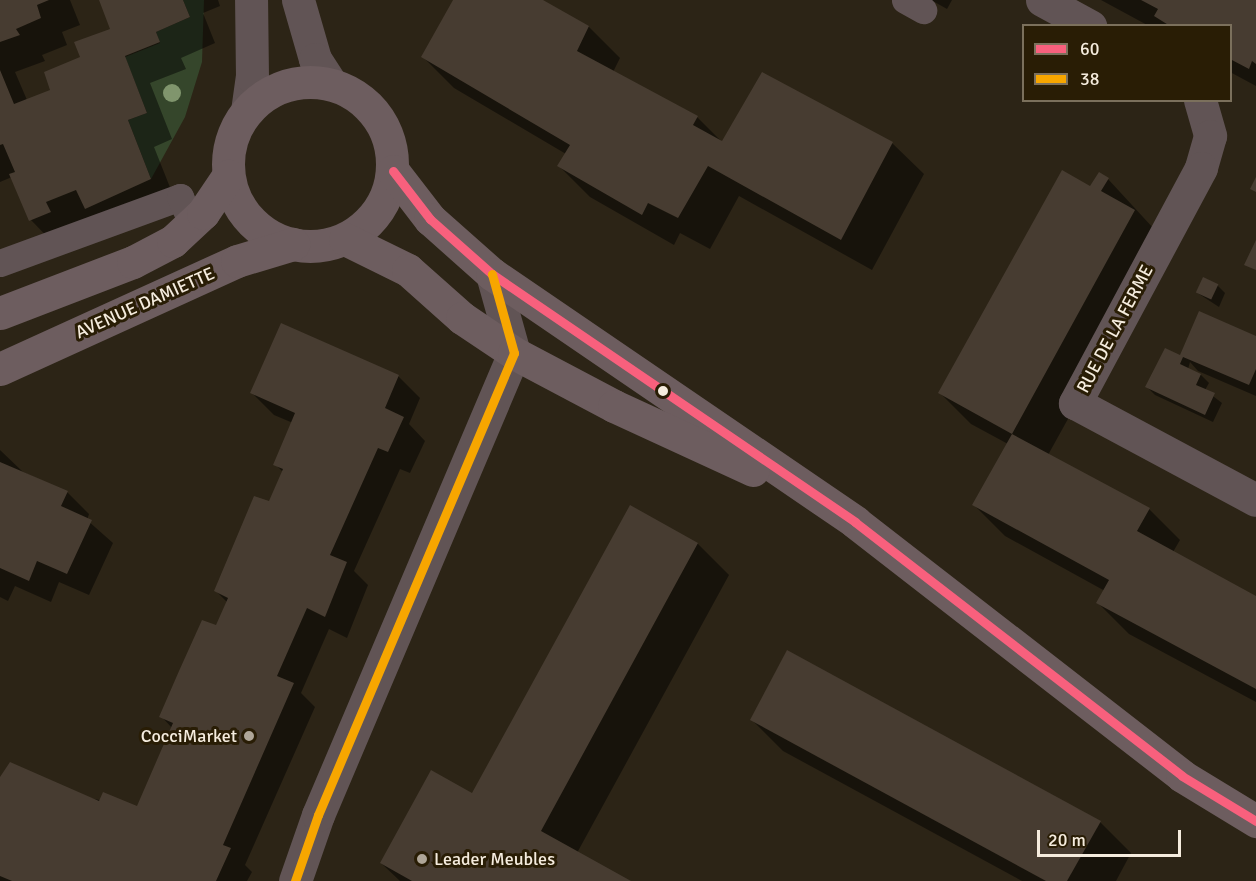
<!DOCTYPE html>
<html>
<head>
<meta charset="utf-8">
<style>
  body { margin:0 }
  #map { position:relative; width:1256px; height:881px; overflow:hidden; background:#2c2416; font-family:Signika,sans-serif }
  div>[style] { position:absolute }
  .green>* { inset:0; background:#35462b }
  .shadow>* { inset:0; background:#0007 }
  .building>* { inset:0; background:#473c31; transform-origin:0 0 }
  .lane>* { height:27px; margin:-13.5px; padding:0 13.5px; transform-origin:13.5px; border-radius:13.5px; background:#615455 }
  .street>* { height:33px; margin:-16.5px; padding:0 16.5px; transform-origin:16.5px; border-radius:16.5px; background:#615455 }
  .secondary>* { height:33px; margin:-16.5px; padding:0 16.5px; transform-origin:16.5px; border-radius:16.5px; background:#6d5d5f }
  .secondary>.ring { margin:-16.5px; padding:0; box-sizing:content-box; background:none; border:33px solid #6d5d5f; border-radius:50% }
  .bus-1>* { height:9px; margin:-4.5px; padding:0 4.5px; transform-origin:4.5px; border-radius:4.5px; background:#f8607d }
  .bus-2>* { height:9px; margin:-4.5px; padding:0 4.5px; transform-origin:4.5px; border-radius:4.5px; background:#f7a600 }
  .trees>* { width:18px; height:18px; margin:-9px; border-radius:50%; background:#80956d }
  .dots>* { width:16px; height:16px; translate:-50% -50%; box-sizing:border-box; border:3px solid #291d05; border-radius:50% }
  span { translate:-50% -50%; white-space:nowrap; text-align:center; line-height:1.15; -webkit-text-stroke:6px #291d05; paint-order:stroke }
  .street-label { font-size:18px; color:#f5ecde }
  .poi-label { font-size:18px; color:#f5ecde }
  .right { translate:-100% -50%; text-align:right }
  .left { translate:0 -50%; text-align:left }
  .legend { position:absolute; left:1022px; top:24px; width:210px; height:78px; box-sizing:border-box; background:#291d05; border:2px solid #7b705c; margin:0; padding:8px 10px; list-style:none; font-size:18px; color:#f5ecde }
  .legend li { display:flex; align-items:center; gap:12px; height:30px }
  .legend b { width:30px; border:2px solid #7b705c }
  .scale { position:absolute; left:1037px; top:830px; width:144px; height:27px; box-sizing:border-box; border:3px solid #f5ecde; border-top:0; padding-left:8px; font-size:18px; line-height:21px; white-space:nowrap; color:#f5ecde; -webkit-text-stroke:4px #291d05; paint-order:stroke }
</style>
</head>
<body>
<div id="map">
  <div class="green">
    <div style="clip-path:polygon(183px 0,204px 0,202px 62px,185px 117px,151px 179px,128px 120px,147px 113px,125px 57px,160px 43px,156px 32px,190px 17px)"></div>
  </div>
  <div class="shadow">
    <div style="clip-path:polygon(0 0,70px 0,80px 25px,62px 32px,67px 45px,42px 55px,45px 61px,15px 72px,27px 100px,52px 90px,112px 29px,101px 0,218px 0,220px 6px,203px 13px,215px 43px,181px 58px,186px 69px,150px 83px,172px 139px,154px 147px,177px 205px,57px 247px,31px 220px,12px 177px,0 182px)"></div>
    <div style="clip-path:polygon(455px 0,540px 0,589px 27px,620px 58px,613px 72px,697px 117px,723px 143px,762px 74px,892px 143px,924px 174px,872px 270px,739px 196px,710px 249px,680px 233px,674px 245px,590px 197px,559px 166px,566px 154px,454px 88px,423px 57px)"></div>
    <div style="clip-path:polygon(931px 0,952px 0,947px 9px)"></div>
    <div style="clip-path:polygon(1101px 0,1256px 0,1256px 86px,1230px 72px,1230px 26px,1149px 26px)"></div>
    <div style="clip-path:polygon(1108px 179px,1166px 242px,1048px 455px,1149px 509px,1180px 540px,1173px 552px,1256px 598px,1256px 702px,1129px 634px,1098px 603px,1105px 591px,1005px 536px,974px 505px,1008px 444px,971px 424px,940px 393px,1091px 188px)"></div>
    <div style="clip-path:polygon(1217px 285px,1225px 293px,1219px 307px,1196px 292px)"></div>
    <div style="clip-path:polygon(282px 325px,398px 376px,420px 398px,409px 424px,425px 441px,410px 473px,400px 469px,354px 571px,368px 585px,347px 638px,329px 629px,301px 693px,315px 707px,245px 865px,252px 872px,247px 881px,0 881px,0 779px,137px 808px,172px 728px,161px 716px,217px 627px,227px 602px,216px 591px,270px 503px,283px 472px,275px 464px,293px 423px,274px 415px,252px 393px)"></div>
    <div style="clip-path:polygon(1256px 337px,1256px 396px,1198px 371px,1190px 362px,1188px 369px,1201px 375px,1209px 383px,1205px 390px,1222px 403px,1213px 422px,1155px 395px,1147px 387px,1181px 357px)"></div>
    <div style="clip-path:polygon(0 450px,23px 472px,67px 492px,89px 514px,87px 520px,113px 543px,89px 595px,59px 582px,51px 602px,15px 586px,8px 601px,0 597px)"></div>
    <div style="clip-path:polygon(630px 507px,698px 544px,729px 575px,577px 853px,628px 881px,400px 881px,381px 863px,473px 795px)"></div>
    <div style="clip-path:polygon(752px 720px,1100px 822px,1131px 853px,1116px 881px,1022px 881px,783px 751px)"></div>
  </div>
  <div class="building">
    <div style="clip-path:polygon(0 0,49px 0,37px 5px,41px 18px,16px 29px,20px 35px,0 42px)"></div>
    <div style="clip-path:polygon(99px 0,183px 0,190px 17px,156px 32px,160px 42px,125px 56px,147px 113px,128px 120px,151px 179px,85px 209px,76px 190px,46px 202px,51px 212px,29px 221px,9px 174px,15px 172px,3px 144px,0 145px,0 70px,14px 104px,50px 90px,44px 72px,80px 57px,74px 42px,110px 29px)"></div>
    <div style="clip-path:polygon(453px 0,543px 0,589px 26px,577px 51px,698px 116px,693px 125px,722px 141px,762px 72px,893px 142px,841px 240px,708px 166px,678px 218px,648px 203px,642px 215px,557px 166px,570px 145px,421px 57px)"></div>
    <div style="clip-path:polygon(1141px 0,1256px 0,1256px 64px,1252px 61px,1249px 69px,1230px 59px,1230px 26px,1170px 26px,1154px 16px,1158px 9px)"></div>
    <div style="clip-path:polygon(1062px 170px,1090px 186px,1099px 172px,1109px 178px,1101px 191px,1135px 210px,1012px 434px,1150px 508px,1137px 531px,1256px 596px,1256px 689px,1096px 603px,1109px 580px,972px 505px,1012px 434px,938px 393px)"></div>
    <div style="clip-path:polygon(1256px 177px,1256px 192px,1250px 189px)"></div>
    <div style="clip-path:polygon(1256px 240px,1256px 270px,1244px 265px)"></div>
    <div style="left:1203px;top:277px;width:17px;height:17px;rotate:25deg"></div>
    <div style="clip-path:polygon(1199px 311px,1256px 336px,1256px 369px,1249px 385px,1183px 357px,1180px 364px,1201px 374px,1196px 385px,1215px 393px,1205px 415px,1145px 387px,1165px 348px,1180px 355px)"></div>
    <div style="clip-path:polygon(281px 323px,399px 375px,385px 408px,404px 417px,388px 452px,378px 448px,330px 555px,347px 562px,325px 617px,307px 608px,277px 676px,294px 683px,223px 845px,231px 848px,216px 881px,12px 881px,0 876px,0 777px,10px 762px,99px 801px,103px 792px,137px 806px,173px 723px,159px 717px,179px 671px,202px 620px,216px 625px,228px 598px,214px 591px,254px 496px,269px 501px,283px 469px,273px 465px,295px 413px,250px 393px)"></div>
    <div style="clip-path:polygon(0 462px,68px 491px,61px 506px,92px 520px,67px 574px,37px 561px,29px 581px,0 568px)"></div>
    <div style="clip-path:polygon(630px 505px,698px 543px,541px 831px,631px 881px,412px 881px,380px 863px,431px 770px,472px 793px)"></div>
    <div style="clip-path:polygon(787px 650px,1101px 821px,1067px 881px,1046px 881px,750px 720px)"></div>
  </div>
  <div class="lane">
    <div style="left:905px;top:0;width:21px;rotate:29deg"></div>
    <div style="left:0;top:263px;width:192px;rotate:-20.1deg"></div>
    <div style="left:180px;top:197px;width:31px;rotate:65deg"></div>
  </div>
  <div class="street">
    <div style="left:298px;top:0;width:61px;rotate:73.9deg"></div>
    <div style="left:315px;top:59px;width:30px;rotate:57deg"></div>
    <div style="left:1042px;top:0;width:55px;rotate:28.4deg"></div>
    <div style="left:1200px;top:100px;width:37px;rotate:74deg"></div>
    <div style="left:1210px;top:136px;width:33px;rotate:106deg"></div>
    <div style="left:1201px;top:168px;width:267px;rotate:118.2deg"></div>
    <div style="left:1075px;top:403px;width:205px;rotate:28.2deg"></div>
    <div style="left:247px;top:111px;width:34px;rotate:-82deg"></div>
    <div style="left:252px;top:77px;width:77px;rotate:-90.7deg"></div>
    <div style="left:295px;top:881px;width:70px;rotate:-70.8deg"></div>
    <div style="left:318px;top:815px;width:502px;rotate:-67.01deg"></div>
    <div style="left:514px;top:353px;width:82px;rotate:-105.6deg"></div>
  </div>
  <div class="secondary">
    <div class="ring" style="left:228px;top:82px;width:131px;height:131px"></div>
    <div style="left:393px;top:171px;width:61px;rotate:52.4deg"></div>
    <div style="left:430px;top:219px;width:83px;rotate:41.6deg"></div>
    <div style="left:492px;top:274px;width:440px;rotate:34.3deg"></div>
    <div style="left:855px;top:522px;width:414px;rotate:37.8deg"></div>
    <div style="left:1182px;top:776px;width:87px;rotate:31.3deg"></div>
    <div style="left:345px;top:239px;width:70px;rotate:26.2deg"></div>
    <div style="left:408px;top:270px;width:72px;rotate:41.6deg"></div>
    <div style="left:462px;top:318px;width:63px;rotate:33.9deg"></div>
    <div style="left:514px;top:353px;width:113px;rotate:27.9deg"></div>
    <div style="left:614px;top:406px;width:153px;rotate:24.7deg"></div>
    <div style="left:0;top:313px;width:142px;rotate:-21deg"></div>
    <div style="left:133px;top:262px;width:45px;rotate:-27.7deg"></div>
    <div style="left:173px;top:241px;width:41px;rotate:-43deg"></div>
    <div style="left:203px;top:213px;width:45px;rotate:-56deg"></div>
    <div style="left:0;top:369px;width:260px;rotate:-24.5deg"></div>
    <div style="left:237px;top:261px;width:59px;rotate:-16.9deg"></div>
  </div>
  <div class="bus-1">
    <div style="left:393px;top:171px;width:61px;rotate:52.4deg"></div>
    <div style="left:430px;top:219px;width:83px;rotate:41.6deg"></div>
    <div style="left:492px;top:274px;width:440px;rotate:34.3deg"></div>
    <div style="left:855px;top:522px;width:414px;rotate:37.8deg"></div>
    <div style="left:1182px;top:776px;width:87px;rotate:31.3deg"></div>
  </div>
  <div class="bus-2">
    <div style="left:295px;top:881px;width:70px;rotate:-70.8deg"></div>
    <div style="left:318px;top:815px;width:502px;rotate:-67.01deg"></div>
    <div style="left:514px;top:353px;width:82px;rotate:-105.6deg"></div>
  </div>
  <div class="trees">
    <div style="left:172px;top:93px"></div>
  </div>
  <div class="dots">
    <div style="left:663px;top:391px;background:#f5ecde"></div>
    <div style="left:249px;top:736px;background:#afa698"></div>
    <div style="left:422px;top:859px;background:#afa698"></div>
  </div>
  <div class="street-label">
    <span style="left:145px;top:303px;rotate:-24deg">AVENUE DAMIETTE</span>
    <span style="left:1115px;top:329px;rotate:-62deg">RUE DE LA FERME</span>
  </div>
  <div class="poi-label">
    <span class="right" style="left:237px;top:736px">CocciMarket</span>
    <span class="left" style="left:434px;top:859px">Leader Meubles</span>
  </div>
  <ul class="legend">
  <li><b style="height:8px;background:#f8607d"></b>60</li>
  <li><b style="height:8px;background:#f7a600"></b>38</li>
  </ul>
  <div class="scale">20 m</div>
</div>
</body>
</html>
